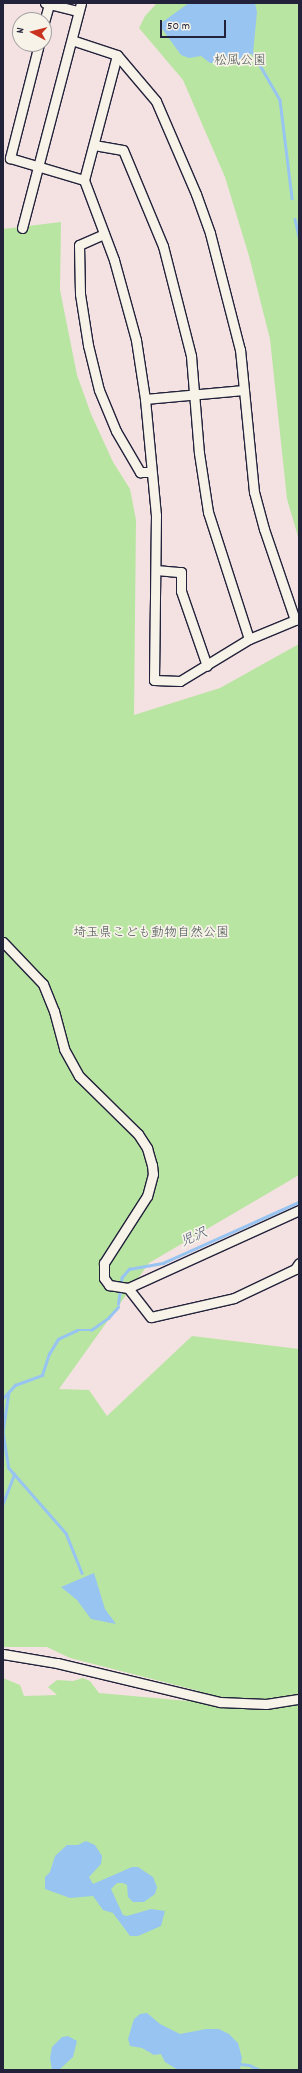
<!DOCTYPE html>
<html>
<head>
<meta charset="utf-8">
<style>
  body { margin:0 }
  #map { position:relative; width:302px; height:2073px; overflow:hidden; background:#f4e1e1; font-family:Dekko,"Klee One",sans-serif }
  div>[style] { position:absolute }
  .green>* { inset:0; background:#b9e5a2 }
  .water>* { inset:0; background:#97c4f1 }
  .stream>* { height:2.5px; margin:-1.25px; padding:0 1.25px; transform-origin:1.25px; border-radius:1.25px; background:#97c4f1 }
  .roads { filter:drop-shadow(1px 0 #22223b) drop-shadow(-1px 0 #22223b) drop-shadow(0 1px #22223b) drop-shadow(0 -1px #22223b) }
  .minor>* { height:9px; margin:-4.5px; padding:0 4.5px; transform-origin:4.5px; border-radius:4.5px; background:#f7f3e8 }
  span { translate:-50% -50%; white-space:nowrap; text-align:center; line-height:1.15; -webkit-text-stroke:3.5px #f7f3e8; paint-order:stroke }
  .park-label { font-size:13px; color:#485355 }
  .water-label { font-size:14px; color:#455372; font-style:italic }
  .frame { position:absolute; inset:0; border:4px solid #22223b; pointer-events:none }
  .north { position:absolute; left:12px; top:12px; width:40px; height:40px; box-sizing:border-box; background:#f7f3e8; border:1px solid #a29fa3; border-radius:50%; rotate:277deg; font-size:11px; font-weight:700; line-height:16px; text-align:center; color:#22223b }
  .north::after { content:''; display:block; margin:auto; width:14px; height:18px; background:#c8321e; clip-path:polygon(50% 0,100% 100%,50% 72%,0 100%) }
  .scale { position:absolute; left:160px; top:20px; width:66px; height:18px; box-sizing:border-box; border:2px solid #22223b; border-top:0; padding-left:5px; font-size:12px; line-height:14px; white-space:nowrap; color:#22223b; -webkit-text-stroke:3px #f7f3e8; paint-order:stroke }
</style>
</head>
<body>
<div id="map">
  <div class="green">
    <div style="clip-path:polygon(157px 3px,299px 3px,299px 540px,287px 499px,270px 339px,249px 256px,225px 177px,183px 80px,139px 28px,145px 16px)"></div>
    <div style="clip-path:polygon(61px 222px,60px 290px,77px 375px,91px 414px,113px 462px,130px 489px,136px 520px,134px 715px,220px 688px,299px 644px,299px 1175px,149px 1263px,59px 1389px,89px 1390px,107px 1416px,192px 1336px,299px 1349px,299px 2070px,3px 2070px,3px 1678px,20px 1685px,24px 1696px,57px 1695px,48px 1687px,57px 1680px,73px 1681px,83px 1678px,90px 1681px,99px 1693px,199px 1702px,199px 1691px,70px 1658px,47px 1647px,3px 1647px,3px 229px)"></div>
  </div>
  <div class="water">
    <div style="clip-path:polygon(189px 3px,255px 3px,257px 12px,253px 53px,233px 62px,210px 63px,201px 56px,189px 58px,181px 55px,160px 26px,161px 23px)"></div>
    <div style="clip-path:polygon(94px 1573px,105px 1609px,116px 1624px,91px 1619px,77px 1600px,61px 1587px)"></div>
    <div style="clip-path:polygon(86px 1841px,95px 1845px,102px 1856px,101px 1864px,89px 1877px,93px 1884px,132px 1867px,138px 1867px,153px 1877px,157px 1887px,155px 1894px,144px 1902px,133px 1902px,128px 1897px,127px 1885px,123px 1883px,117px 1883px,111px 1889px,123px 1915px,127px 1916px,151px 1909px,165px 1911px,161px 1926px,138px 1936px,130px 1936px,113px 1913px,103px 1910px,93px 1896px,70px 1898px,45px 1889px,45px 1877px,50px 1872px,55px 1856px,67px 1845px,78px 1845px)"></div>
    <div style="clip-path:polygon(147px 2013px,160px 2024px,180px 2034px,206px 2029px,219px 2029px,229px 2034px,238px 2043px,242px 2058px,240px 2070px,178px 2070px,165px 2062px,161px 2054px,154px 2055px,142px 2048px,130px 2046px,128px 2039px,134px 2019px,140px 2014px)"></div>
    <div style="clip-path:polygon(68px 2036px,77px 2041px,73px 2057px,59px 2070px,52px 2070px,50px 2058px,52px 2047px,62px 2037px)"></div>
  </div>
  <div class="stream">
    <div style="left:253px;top:53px;width:54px;rotate:60.1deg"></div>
    <div style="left:280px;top:100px;width:99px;rotate:83deg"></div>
    <div style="left:295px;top:219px;width:18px;rotate:77deg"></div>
    <div style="left:118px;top:1304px;width:27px;rotate:-82deg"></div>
    <div style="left:122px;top:1277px;width:11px;rotate:-49deg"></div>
    <div style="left:129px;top:1269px;width:35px;rotate:-10deg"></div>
    <div style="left:163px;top:1263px;width:149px;rotate:-24.2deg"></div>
    <div style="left:9px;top:1392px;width:40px;rotate:98.5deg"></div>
    <div style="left:3px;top:1432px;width:36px;rotate:81deg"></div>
    <div style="left:9px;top:1468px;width:86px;rotate:48.8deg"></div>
    <div style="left:66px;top:1533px;width:43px;rotate:68.2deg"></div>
    <div style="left:3px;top:1398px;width:18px;rotate:-47deg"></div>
    <div style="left:15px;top:1385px;width:29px;rotate:-20deg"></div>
    <div style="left:42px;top:1375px;width:22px;rotate:-72deg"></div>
    <div style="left:49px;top:1354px;width:17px;rotate:-59deg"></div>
    <div style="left:58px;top:1339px;width:21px;rotate:-25deg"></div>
    <div style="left:77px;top:1330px;width:14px"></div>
    <div style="left:91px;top:1330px;width:21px;rotate:-35deg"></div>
    <div style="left:108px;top:1318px;width:15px;rotate:-48deg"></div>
    <div style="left:3px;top:1503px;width:31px;rotate:-69deg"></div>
    <div style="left:240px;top:2064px;width:9px;rotate:6deg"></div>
    <div style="left:249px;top:2065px;width:12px;rotate:24deg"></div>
  </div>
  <div class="roads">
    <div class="minor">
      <div style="left:45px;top:3px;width:34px;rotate:14deg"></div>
      <div style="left:44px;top:22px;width:19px;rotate:-74deg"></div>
      <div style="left:39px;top:44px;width:118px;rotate:104.3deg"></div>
      <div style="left:10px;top:158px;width:77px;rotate:16.6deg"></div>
      <div style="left:84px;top:180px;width:85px;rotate:69.4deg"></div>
      <div style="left:114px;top:260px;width:83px;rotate:74.6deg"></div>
      <div style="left:136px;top:340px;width:60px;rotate:81.3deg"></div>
      <div style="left:145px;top:399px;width:117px;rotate:84.6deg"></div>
      <div style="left:156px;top:515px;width:165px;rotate:90.7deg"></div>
      <div style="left:154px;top:680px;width:26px;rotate:2deg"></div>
      <div style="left:180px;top:681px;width:81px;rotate:-31.3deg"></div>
      <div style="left:249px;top:639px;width:50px;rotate:-22.4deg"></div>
      <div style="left:295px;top:620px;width:96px;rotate:-108.8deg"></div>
      <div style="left:264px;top:529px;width:38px;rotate:-105deg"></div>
      <div style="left:254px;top:492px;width:143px;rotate:-95.6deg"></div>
      <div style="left:240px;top:350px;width:121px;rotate:-104.4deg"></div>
      <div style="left:210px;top:233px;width:41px;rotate:-109.7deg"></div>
      <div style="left:196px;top:194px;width:101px;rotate:-113.3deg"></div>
      <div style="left:156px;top:101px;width:60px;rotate:-130.3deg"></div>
      <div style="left:117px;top:55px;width:47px;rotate:-161.6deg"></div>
      <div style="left:94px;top:145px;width:29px;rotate:10deg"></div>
      <div style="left:123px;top:150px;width:104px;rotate:67.4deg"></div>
      <div style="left:163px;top:246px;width:114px;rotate:75.7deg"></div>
      <div style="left:191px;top:356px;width:97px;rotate:85.3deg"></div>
      <div style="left:199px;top:453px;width:60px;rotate:81.3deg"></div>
      <div style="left:208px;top:512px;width:133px;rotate:72.1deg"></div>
      <div style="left:84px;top:180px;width:129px;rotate:-75.2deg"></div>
      <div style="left:22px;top:228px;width:233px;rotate:-75.3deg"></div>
      <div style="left:104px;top:234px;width:27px;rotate:156deg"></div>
      <div style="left:79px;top:245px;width:49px;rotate:88.8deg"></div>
      <div style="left:80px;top:294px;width:52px;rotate:81.1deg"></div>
      <div style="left:88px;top:345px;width:46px;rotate:76.3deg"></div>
      <div style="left:99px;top:390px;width:44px;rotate:67.5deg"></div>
      <div style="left:116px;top:431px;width:48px;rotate:59.7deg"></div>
      <div style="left:140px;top:472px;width:11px"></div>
      <div style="left:145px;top:399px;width:99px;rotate:-5.2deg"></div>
      <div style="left:156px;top:570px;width:25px;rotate:5deg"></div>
      <div style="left:181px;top:572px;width:19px;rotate:90deg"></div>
      <div style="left:181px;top:591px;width:79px;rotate:70.9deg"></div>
      <div style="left:3px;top:942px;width:58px;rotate:46.4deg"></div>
      <div style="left:43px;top:984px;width:29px;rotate:68deg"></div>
      <div style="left:54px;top:1011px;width:39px;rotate:75deg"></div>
      <div style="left:64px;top:1049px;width:31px;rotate:61deg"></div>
      <div style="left:79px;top:1076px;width:83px;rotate:44.5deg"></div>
      <div style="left:138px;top:1134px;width:17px;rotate:57deg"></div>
      <div style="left:147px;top:1148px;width:18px;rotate:74deg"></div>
      <div style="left:152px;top:1165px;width:9px;rotate:84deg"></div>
      <div style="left:153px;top:1174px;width:23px;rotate:105deg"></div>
      <div style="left:147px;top:1196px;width:80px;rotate:122.7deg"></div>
      <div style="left:104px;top:1263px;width:15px;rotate:90deg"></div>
      <div style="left:104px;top:1278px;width:9px;rotate:54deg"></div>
      <div style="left:109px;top:1285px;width:19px;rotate:9deg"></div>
      <div style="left:128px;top:1288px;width:188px;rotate:-24.5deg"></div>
      <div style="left:128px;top:1288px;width:37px;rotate:52deg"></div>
      <div style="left:151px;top:1317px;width:85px;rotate:-12.9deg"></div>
      <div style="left:234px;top:1298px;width:68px;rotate:-25.4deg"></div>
      <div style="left:295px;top:1269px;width:7px;rotate:-56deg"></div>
      <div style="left:3px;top:1654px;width:55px;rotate:9.5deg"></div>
      <div style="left:57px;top:1663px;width:168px;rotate:13.5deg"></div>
      <div style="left:220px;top:1702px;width:46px;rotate:2.5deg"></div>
      <div style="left:266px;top:1704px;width:33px;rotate:-9deg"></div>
    </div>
  </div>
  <div class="park-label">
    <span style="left:240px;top:62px">松風公園</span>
    <span style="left:151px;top:934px">埼玉県こども動物自然公園</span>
  </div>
  <div class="water-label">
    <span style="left:194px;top:1238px;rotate:-24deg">児沢</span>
  </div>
  <div class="frame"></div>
  <div class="north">N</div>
  <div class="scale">50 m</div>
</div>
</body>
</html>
